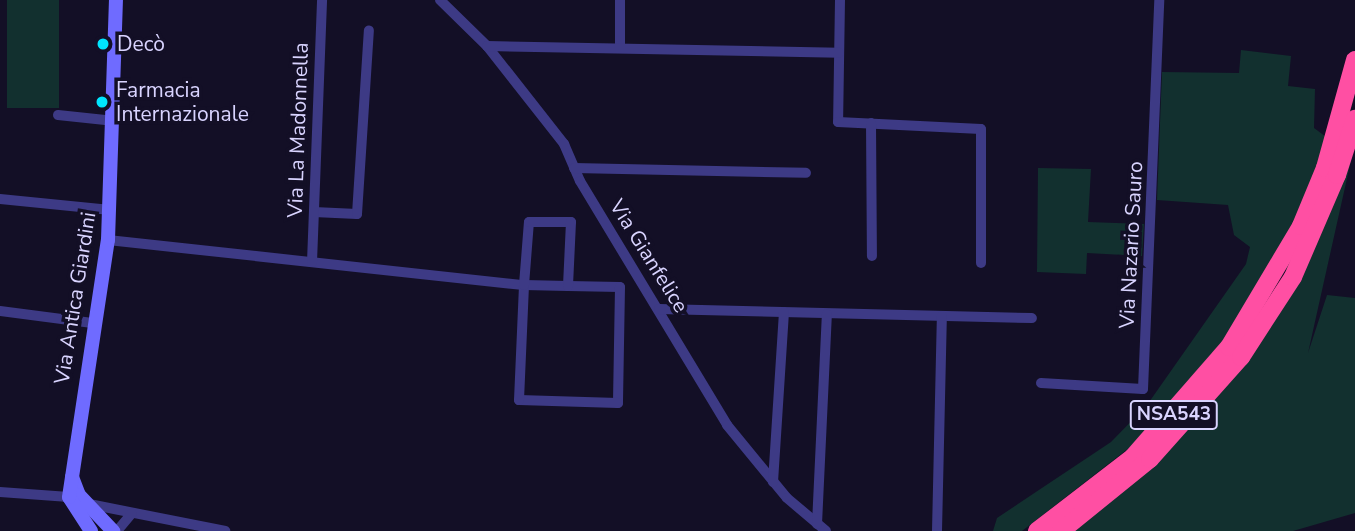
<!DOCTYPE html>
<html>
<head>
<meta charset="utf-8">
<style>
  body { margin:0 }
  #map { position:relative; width:1355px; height:531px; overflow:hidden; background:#130f26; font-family:"Nunito Sans",sans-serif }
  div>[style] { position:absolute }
  .green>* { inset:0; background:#12302f; transform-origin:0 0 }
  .street>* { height:10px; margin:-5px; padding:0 5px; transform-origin:5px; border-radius:5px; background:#3d3a85 }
  .secondary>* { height:14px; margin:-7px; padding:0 7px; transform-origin:7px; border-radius:7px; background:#6f6bff }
  .highway>* { height:18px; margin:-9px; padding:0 9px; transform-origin:9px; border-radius:9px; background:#ff4fa3 }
  .dots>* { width:19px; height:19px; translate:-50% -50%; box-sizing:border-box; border:4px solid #130f26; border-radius:50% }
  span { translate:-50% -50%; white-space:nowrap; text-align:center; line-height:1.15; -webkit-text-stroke:7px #130f26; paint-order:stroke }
  .shield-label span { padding:2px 5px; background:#130f26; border:2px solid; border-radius:5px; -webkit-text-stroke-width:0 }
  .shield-label { font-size:19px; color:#d9d4ff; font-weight:700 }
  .poi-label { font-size:21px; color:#d9d4ff }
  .left { translate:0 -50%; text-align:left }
  .street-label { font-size:21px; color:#d9d4ff }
</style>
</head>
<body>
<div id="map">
  <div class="green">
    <div style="left:7px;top:0;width:52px;height:108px"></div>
    <div style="clip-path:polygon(1241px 50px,1291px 56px,1288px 86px,1315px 89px,1314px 128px,1352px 156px,1308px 353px,1327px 295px,1355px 298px,1355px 513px,1293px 531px,1070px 531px,1168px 450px,1244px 364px,1300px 277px,1276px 263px,1240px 321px,1134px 444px,1022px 531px,993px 531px,997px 518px,1111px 442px,1147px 405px,1246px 264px,1250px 247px,1234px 235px,1228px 205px,1157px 200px,1162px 72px,1239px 73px)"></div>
    <div style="clip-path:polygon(1038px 168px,1091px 169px,1088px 222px,1144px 224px,1142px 256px,1087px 253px,1086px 274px,1037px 272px)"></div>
  </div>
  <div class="street">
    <div style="left:440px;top:0;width:66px;rotate:44.4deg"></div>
    <div style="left:487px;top:46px;width:125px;rotate:51.8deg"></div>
    <div style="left:564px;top:144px;width:40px;rotate:66.6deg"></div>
    <div style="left:580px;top:181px;width:285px;rotate:58.9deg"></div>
    <div style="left:727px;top:425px;width:94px;rotate:50.6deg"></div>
    <div style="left:787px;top:498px;width:51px;rotate:40.2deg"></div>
    <div style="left:620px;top:0;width:48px;rotate:90deg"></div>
    <div style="left:840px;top:0;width:122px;rotate:90.9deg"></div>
    <div style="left:838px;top:122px;width:143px;rotate:2.8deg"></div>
    <div style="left:981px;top:129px;width:134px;rotate:90deg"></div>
    <div style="left:487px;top:46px;width:352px;rotate:1.1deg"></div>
    <div style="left:58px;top:115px;width:57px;rotate:6deg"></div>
    <div style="left:871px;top:123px;width:133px;rotate:89.6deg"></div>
    <div style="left:574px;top:168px;width:232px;rotate:1.2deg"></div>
    <div style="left:0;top:199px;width:111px;rotate:5.7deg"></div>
    <div style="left:314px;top:212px;width:43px;rotate:2.7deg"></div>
    <div style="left:357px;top:214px;width:184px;rotate:-86.3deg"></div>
    <div style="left:108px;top:240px;width:418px;rotate:6.2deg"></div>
    <div style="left:524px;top:285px;width:44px;rotate:1.3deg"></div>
    <div style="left:568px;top:286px;width:52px;rotate:1.1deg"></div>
    <div style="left:620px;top:287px;width:116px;rotate:91deg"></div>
    <div style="left:618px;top:403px;width:99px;rotate:-178.3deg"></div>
    <div style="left:519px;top:400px;width:115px;rotate:-87.5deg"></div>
    <div style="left:524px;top:285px;width:63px;rotate:-85.5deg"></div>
    <div style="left:529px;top:222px;width:42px"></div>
    <div style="left:571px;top:222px;width:64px;rotate:92.7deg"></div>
    <div style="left:312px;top:262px;width:262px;rotate:-87.8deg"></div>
    <div style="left:659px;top:309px;width:373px;rotate:1.4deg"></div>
    <div style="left:0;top:311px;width:93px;rotate:7.4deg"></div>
    <div style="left:1041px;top:383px;width:102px;rotate:3.4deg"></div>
    <div style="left:1143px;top:389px;width:389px;rotate:-87.6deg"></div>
    <div style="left:773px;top:482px;width:170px;rotate:-86.3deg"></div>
    <div style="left:0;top:492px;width:69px;rotate:4.1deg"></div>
    <div style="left:89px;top:504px;width:139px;rotate:11.2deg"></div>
    <div style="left:817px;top:524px;width:210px;rotate:-87.3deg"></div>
    <div style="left:117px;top:531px;width:23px;rotate:-50deg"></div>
    <div style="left:937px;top:531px;width:215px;rotate:-88.7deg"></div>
  </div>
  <div class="secondary">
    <div style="left:72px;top:477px;width:19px;rotate:69deg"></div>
    <div style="left:79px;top:495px;width:50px;rotate:46.6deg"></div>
    <div style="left:91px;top:531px;width:40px;rotate:-122.9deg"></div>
    <div style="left:69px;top:497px;width:260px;rotate:-81.4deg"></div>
    <div style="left:108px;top:240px;width:240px;rotate:-88.1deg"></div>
  </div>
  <div class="highway">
    <div style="left:1037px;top:531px;width:121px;rotate:-37.6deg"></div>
    <div style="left:1133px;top:457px;width:146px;rotate:-48.9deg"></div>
    <div style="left:1229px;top:347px;width:141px;rotate:-59.2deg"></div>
    <div style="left:1301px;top:226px;width:63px;rotate:-67.5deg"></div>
    <div style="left:1325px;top:168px;width:112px;rotate:-74.5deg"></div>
    <div style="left:1061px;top:531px;width:114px;rotate:-39deg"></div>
    <div style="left:1150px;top:459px;width:137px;rotate:-48.3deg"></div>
    <div style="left:1241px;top:357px;width:95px;rotate:-57deg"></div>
    <div style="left:1293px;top:277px;width:111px;rotate:-66.7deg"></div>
    <div style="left:1337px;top:175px;width:59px;rotate:-72.2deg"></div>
  </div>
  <div class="dots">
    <div style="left:103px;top:44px;background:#00e5ff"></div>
    <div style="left:102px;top:102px;background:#00e5ff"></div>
  </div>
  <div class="shield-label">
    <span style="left:1174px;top:415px">NSA543</span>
  </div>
  <div class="poi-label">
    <span class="left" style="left:117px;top:44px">Decò</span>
    <span class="left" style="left:116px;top:102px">Farmacia<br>Internazionale</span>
  </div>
  <div class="street-label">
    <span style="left:298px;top:130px;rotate:-88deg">Via La Madonnella</span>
    <span style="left:1131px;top:245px;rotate:-87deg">Via Nazario Sauro</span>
    <span style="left:649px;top:256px;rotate:58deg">Via Gianfelice</span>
    <span style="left:75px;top:298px;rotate:-81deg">Via Antica Giardini</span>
  </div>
</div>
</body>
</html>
